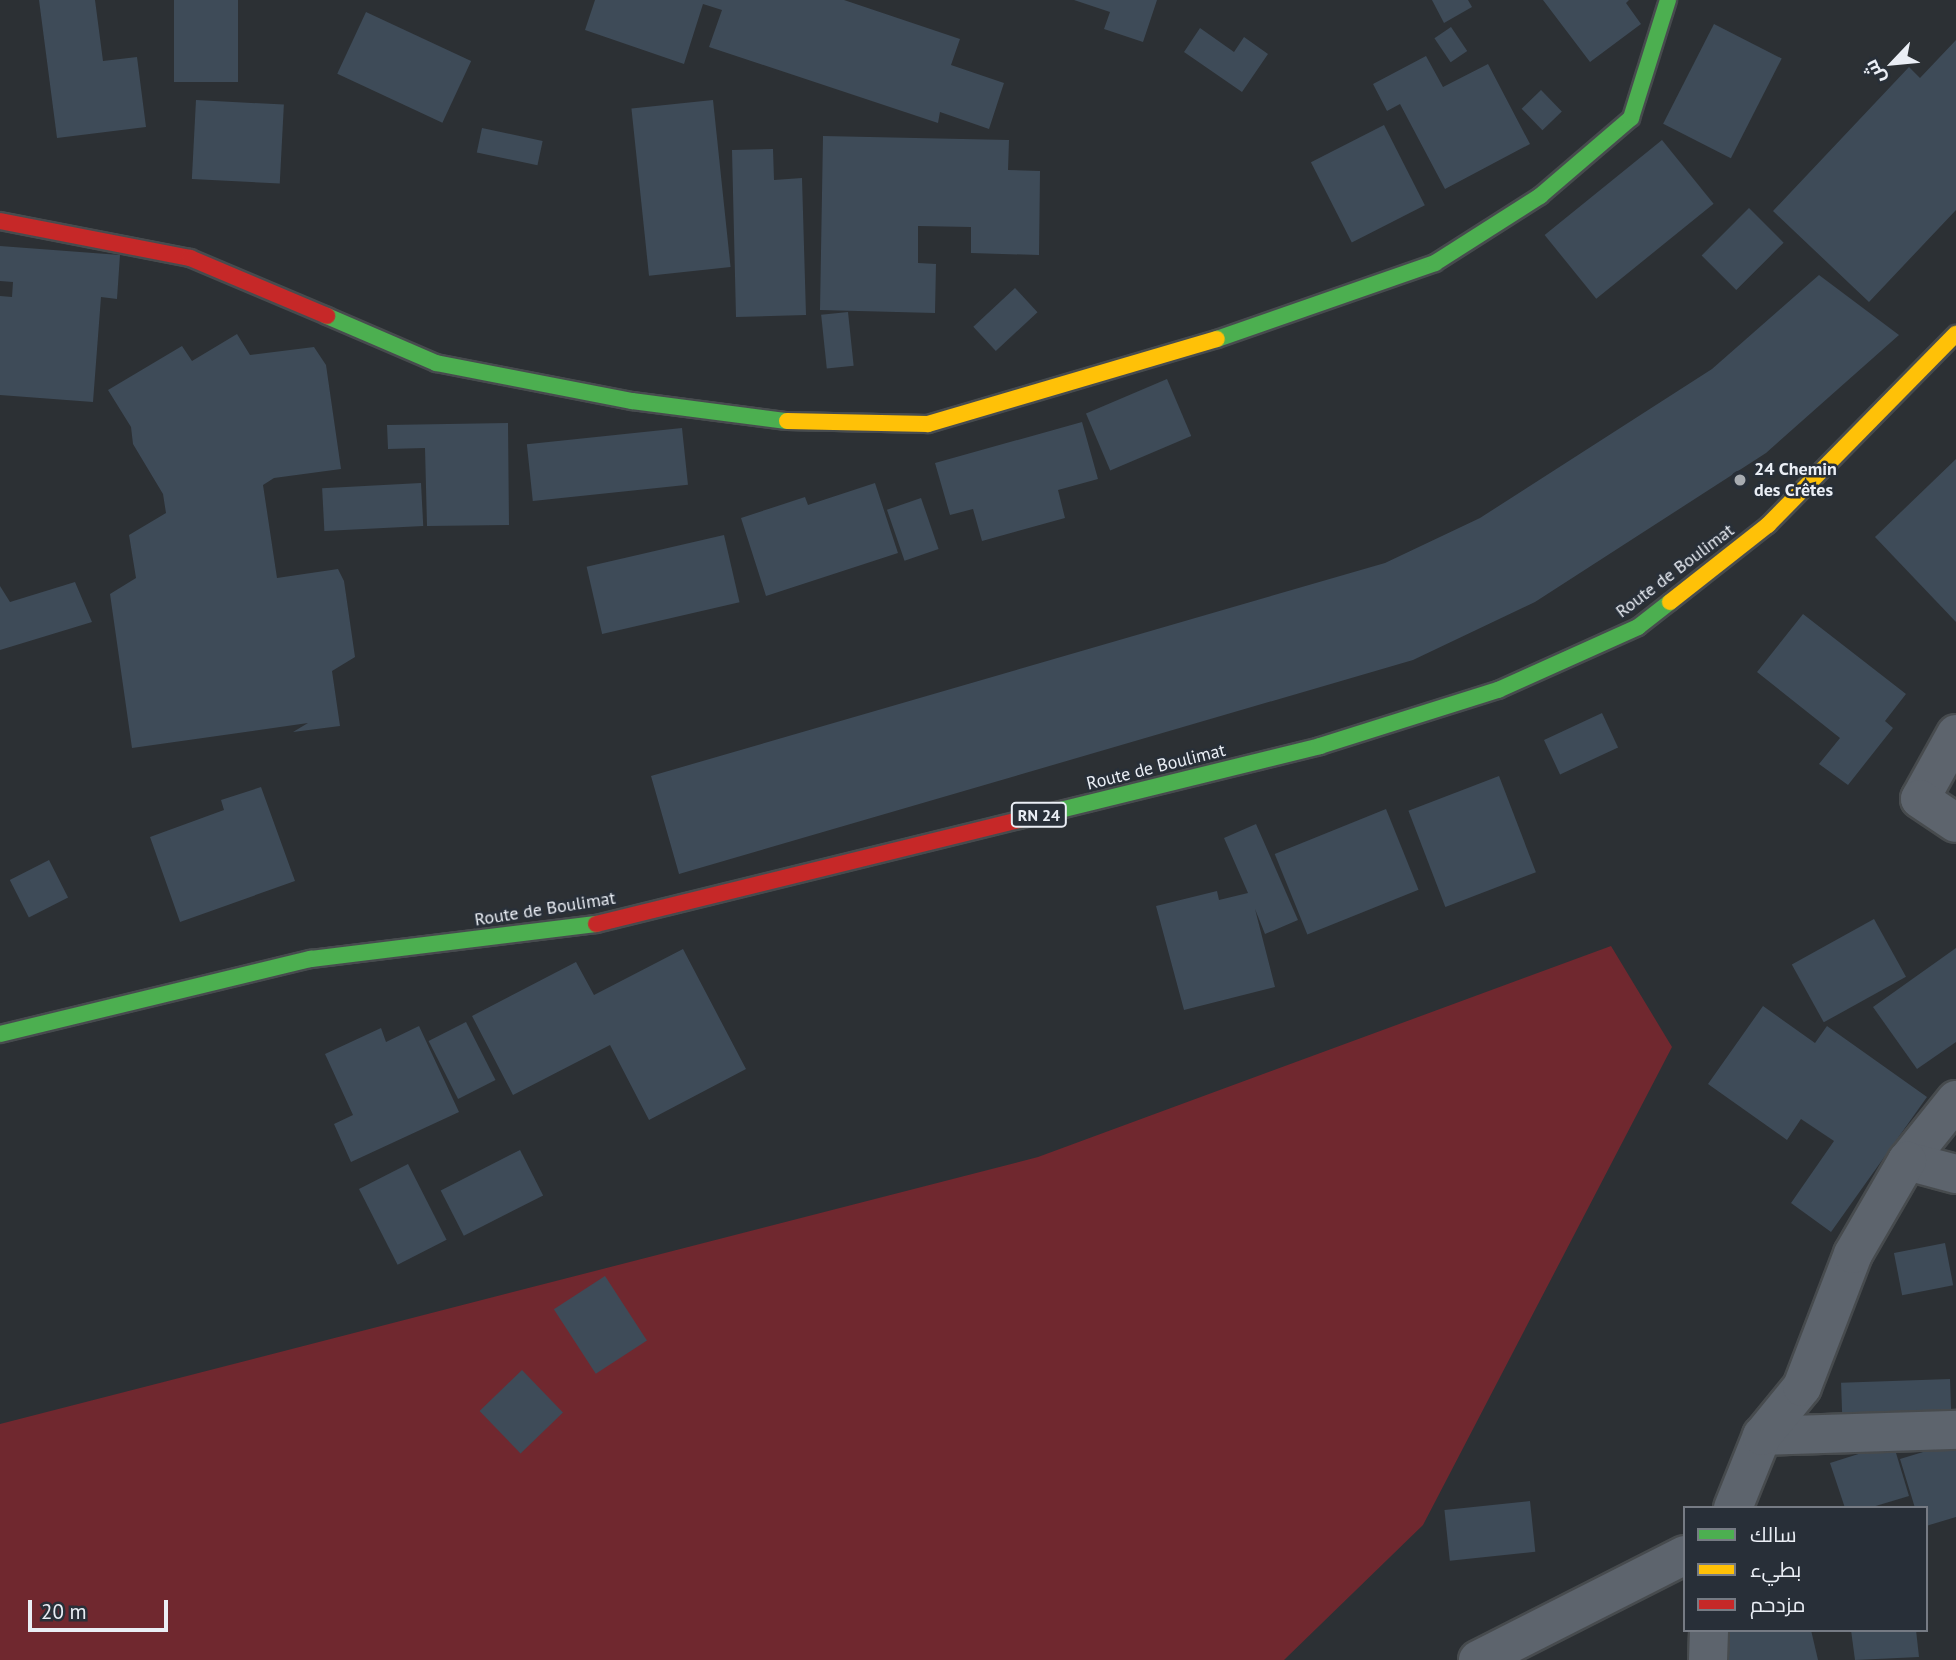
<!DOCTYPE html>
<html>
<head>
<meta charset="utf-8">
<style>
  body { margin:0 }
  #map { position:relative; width:1956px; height:1660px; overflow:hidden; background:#2c3034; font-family:"PT Sans",Cairo,sans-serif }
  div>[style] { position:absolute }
  .green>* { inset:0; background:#70282f }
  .building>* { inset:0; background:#3e4b58; transform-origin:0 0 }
  .roads { filter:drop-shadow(2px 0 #474b4e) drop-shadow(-2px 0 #474b4e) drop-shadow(0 2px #474b4e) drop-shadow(0 -2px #474b4e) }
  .street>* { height:38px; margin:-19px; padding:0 19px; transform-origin:19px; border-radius:19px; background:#5d646d }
  .fast>* { height:16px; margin:-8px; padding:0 8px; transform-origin:8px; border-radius:8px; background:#4caf50 }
  .slow>* { height:16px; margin:-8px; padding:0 8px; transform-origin:8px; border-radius:8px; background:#ffc107 }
  .jam>* { height:16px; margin:-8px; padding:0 8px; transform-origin:8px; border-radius:8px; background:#c62828 }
  .dots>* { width:19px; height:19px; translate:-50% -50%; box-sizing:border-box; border:4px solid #282f38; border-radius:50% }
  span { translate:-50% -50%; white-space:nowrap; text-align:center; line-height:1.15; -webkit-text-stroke:5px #282f38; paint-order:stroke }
  .shield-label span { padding:2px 5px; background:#282f38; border:2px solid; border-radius:5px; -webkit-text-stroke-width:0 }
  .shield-label { font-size:16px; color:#eaeef5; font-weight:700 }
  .poi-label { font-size:18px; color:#eaeef5; font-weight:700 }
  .left { translate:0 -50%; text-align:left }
  .street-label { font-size:18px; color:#eaeef5 }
  .legend { position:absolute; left:1683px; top:1506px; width:245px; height:126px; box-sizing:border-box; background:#282f38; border:2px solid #767b84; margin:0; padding:9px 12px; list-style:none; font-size:21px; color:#eaeef5 }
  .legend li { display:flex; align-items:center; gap:14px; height:35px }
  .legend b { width:35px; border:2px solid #767b84 }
  .north { position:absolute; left:1858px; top:28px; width:70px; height:70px; -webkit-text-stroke:5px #282f38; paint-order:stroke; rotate:244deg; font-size:19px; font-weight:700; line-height:28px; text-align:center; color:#eaeef5 }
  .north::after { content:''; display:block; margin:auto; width:24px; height:32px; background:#eaeef5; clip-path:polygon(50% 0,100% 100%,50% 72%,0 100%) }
  .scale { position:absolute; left:28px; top:1600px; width:140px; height:32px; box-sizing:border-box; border:4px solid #eaeef5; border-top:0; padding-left:9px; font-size:21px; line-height:24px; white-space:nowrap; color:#eaeef5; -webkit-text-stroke:5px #282f38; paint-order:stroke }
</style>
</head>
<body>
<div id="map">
  <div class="green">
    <div style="clip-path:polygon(1611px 946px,1672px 1047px,1423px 1525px,1284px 1660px,0 1660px,0 1424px,1038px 1157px)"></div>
  </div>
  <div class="building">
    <div style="clip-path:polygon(39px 0,95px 0,103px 61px,137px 57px,146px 127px,57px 138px)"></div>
    <div style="left:174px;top:0;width:64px;height:82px"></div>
    <div style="clip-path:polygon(595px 0,844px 0,960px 39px,951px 65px,1004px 83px,989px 129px,940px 112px,938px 123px,709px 47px,722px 10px,703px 4px,684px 64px,585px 30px)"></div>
    <div style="clip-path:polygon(1074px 0,1157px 0,1143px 42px,1104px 29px,1110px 12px)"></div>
    <div style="clip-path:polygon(1432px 0,1468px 0,1472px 7px,1444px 23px)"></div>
    <div style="clip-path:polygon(1543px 0,1629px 0,1626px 3px,1641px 24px,1590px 62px)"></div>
    <div style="left:366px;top:12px;width:116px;height:68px;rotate:25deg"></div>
    <div style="left:1714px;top:24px;width:76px;height:112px;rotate:27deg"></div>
    <div style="left:1451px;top:27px;width:29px;height:20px;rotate:56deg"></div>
    <div style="clip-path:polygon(1200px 28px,1234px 52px,1244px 37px,1268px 54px,1242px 92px,1184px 52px)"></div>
    <div style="clip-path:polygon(1956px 40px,1956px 210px,1869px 302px,1773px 211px,1909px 67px,1920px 78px)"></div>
    <div style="clip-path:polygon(1426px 56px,1443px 87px,1488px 64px,1530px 144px,1445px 189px,1400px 104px,1387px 111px,1373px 84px)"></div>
    <div style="left:1541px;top:90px;width:30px;height:27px;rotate:46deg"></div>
    <div style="left:196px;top:100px;width:88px;height:79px;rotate:3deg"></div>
    <div style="left:713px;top:100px;width:168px;height:82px;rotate:84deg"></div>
    <div style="left:1384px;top:125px;width:90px;height:82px;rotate:63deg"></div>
    <div style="left:482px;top:128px;width:62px;height:25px;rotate:12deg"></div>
    <div style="clip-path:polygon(823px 136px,1009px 140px,1008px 170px,1040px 171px,1039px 255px,971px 253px,971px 227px,918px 226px,918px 263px,936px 264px,935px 313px,820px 310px)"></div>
    <div style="left:1662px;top:140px;width:82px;height:151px;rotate:51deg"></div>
    <div style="clip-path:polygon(773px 149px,774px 180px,802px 178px,806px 315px,736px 317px,732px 150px)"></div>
    <div style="left:1749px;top:208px;width:49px;height:67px;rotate:45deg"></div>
    <div style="clip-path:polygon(0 246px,120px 255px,117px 299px,101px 297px,93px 402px,0 395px,0 296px,12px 297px,13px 282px,0 281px)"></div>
    <div style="clip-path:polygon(1819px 275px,1899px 335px,1766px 453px,1535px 602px,1413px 660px,679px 874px,651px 776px,1385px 563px,1480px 518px,1712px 369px)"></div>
    <div style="left:1015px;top:288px;width:33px;height:57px;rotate:47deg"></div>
    <div style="left:848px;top:312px;width:54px;height:27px;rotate:84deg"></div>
    <div style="clip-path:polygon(237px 334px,250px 355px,314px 347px,326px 365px,341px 469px,274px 478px,263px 485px,277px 578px,338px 569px,344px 581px,355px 657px,332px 671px,340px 726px,293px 732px,308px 723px,132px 748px,110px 594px,136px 578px,129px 535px,166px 513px,163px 494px,133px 444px,131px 427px,108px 390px,182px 346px,192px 361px)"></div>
    <div style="left:1167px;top:379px;width:62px;height:88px;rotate:67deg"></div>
    <div style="clip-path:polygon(1082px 422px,1098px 479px,1058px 490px,1065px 518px,982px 541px,973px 509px,950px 515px,935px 463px)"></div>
    <div style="clip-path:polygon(508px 423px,509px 525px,427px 526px,425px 448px,388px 449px,387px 425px)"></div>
    <div style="left:682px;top:428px;width:57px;height:156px;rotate:84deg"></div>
    <div style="clip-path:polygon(1956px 459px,1956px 622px,1875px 537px)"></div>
    <div style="left:421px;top:483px;width:43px;height:99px;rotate:87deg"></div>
    <div style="clip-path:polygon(875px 483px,898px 553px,766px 596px,741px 518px,805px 497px,808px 505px)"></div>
    <div style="left:921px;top:498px;width:54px;height:36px;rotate:71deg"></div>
    <div style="left:724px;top:535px;width:69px;height:141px;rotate:77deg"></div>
    <div style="clip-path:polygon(75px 582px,92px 622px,0 650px,0 586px,10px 602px)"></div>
    <div style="clip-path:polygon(1803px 614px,1906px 694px,1885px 721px,1893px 728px,1848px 785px,1819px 764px,1840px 738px,1757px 672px)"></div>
    <div style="left:1602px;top:713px;width:38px;height:64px;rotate:65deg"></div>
    <div style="left:1499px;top:776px;width:103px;height:97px;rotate:69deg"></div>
    <div style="clip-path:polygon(261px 787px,295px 881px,180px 922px,150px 837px,224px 810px,221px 800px)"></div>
    <div style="left:1386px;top:809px;width:87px;height:120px;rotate:68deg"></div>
    <div style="clip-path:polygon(1256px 824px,1298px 920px,1265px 934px,1255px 909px,1275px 987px,1184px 1010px,1156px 906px,1217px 891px,1219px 900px,1248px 893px,1224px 838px)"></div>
    <div style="left:49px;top:860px;width:42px;height:44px;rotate:63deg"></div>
    <div style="left:1874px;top:919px;width:66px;height:94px;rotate:61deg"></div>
    <div style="clip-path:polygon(1956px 948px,1956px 1042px,1917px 1069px,1873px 1007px)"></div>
    <div style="clip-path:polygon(683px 949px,746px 1069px,649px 1120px,610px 1045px,513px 1095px,472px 1016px,576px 962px,594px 995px)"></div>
    <div style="clip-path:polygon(1763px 1006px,1815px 1043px,1827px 1026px,1927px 1097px,1831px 1232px,1791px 1203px,1834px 1141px,1801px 1119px,1787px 1140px,1708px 1084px)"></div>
    <div style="left:466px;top:1022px;width:65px;height:42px;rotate:63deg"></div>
    <div style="clip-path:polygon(419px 1026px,459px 1112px,351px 1162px,334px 1124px,353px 1115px,325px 1054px,381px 1028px,386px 1042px)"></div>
    <div style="left:520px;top:1150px;width:51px;height:89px;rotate:63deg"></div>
    <div style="left:408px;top:1164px;width:85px;height:55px;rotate:63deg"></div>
    <div style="left:1945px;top:1243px;width:43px;height:52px;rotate:79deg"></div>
    <div style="left:605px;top:1276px;width:77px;height:61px;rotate:57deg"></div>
    <div style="left:522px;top:1370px;width:59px;height:59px;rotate:46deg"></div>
    <div style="left:1950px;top:1379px;width:46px;height:109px;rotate:88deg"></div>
    <div style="clip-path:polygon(1956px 1442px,1956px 1517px,1926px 1526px,1926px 1508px,1915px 1508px,1900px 1459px)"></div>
    <div style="clip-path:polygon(1893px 1443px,1909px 1496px,1869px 1508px,1845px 1508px,1830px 1463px)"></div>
    <div style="left:1530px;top:1501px;width:51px;height:86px;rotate:84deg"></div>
    <div style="clip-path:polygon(1719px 1630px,1811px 1630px,1818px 1660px,1726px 1660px)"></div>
    <div style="clip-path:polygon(1851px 1630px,1916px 1630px,1919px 1657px,1855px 1660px)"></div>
  </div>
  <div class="roads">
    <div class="street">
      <div style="left:1956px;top:734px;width:74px;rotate:119deg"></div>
      <div style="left:1920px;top:799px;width:43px;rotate:33.7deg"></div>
      <div style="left:1956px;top:1100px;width:78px;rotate:128.8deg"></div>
      <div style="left:1907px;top:1161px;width:51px;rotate:14.9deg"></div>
      <div style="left:1762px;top:1436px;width:194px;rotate:-1.8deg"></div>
      <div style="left:1733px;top:1508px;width:78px;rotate:-68.1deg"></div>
      <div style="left:1762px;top:1436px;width:63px;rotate:-50.8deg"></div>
      <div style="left:1802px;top:1387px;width:142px;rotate:-69deg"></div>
      <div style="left:1853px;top:1254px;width:108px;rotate:-59.9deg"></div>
      <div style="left:1478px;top:1660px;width:232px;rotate:-26.9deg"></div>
      <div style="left:1708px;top:1660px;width:30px;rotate:-88deg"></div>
    </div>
    <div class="fast">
      <div style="left:327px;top:316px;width:119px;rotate:23.3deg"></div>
      <div style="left:436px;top:363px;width:200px;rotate:11deg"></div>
      <div style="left:632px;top:401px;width:156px;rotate:7.4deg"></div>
      <div style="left:1217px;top:339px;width:231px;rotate:-19.2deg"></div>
      <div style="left:1435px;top:263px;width:125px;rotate:-32.5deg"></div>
      <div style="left:1540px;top:196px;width:120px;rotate:-40.6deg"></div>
      <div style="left:1631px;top:118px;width:124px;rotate:-72.6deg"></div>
      <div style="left:1019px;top:820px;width:310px;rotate:-13.8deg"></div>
      <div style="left:1320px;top:746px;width:187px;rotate:-17.5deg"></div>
      <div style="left:1498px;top:690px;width:154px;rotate:-24.2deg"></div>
      <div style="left:1638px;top:627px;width:41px;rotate:-38deg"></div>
      <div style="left:0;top:1034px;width:320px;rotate:-13.6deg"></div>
      <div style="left:311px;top:959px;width:287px;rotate:-7deg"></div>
    </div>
    <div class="slow">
      <div style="left:787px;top:421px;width:141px;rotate:1.2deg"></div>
      <div style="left:928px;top:424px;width:301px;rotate:-16.4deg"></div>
      <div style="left:1670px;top:602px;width:125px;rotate:-38.2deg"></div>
      <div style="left:1768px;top:525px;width:268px;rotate:-45.5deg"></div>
    </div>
    <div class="jam">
      <div style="left:0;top:221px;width:194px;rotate:11deg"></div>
      <div style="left:190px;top:258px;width:149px;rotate:22.9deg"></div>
      <div style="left:596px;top:924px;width:436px;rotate:-13.8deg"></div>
    </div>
  </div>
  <div class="dots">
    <div style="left:1740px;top:480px;background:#a8acb1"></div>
  </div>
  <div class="shield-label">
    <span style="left:1039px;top:815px">RN 24</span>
  </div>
  <div class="poi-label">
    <span class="left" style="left:1754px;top:480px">24 Chemin<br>des Crêtes</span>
  </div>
  <div class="street-label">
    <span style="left:1675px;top:571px;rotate:-37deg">Route de Boulimat</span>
    <span style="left:1156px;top:767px;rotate:-14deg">Route de Boulimat</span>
    <span style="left:545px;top:909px;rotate:-9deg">Route de Boulimat</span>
  </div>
  <ul class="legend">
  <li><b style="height:9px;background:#4caf50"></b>سالك</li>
  <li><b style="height:9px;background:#ffc107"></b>بطيء</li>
  <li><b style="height:9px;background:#c62828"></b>مزدحم</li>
  </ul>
  <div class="north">ش</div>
  <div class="scale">20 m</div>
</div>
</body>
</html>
